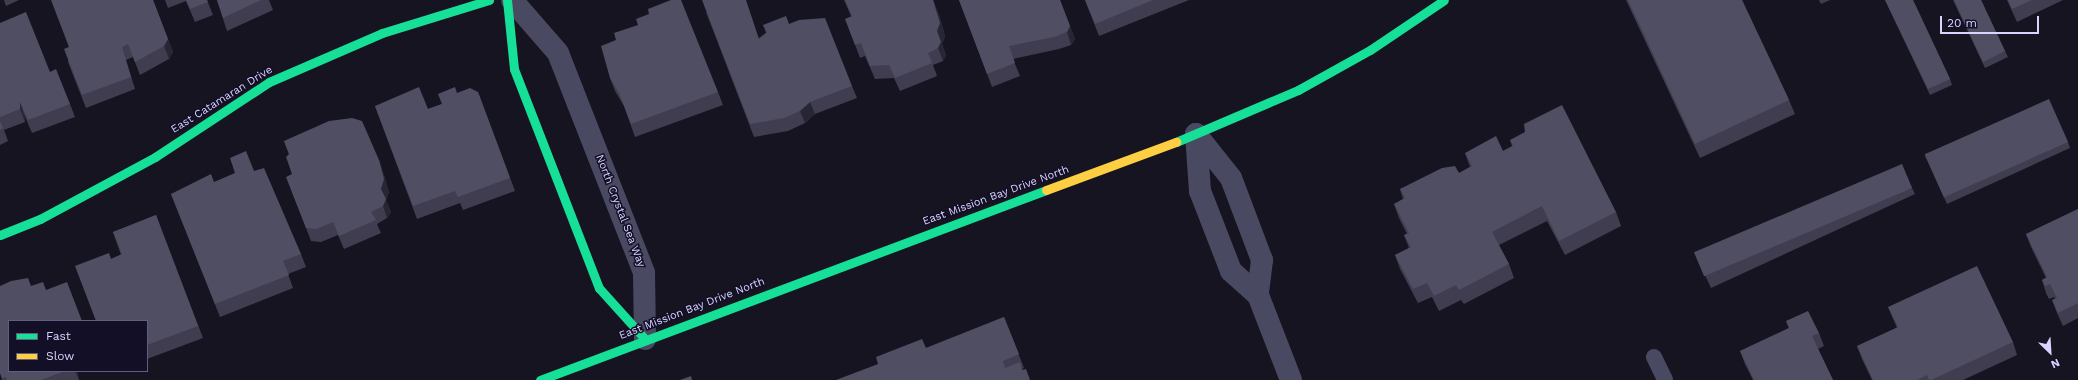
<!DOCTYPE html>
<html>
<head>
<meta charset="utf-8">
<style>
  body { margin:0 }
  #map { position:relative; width:2078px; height:380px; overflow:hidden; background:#161421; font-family:"Work Sans",sans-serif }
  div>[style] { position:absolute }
  .lane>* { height:16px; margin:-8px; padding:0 8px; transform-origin:8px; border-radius:8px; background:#4a4962 }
  .street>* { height:22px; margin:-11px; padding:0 11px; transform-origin:11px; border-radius:11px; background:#4a4962 }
  .fast>* { height:9px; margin:-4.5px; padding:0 4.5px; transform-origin:4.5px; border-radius:4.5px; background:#16e098 }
  .slow>* { height:9px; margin:-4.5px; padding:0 4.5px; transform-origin:4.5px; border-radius:4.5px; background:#ffcf43 }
  .wall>* { inset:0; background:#403d50 }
  .shaded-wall>* { inset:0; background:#282635 }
  .building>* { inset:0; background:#504e63; transform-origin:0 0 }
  span { translate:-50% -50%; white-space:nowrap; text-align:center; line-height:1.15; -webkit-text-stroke:3px #130f26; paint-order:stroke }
  .street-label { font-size:11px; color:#d9d4ff }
  .legend { position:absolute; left:8px; top:320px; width:140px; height:52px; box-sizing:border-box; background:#130f26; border:1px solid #625e7d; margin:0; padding:5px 7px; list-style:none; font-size:12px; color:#d9d4ff }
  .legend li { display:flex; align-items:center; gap:8px; height:20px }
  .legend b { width:20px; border:1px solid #625e7d }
  .north { position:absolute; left:2030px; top:332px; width:40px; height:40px; -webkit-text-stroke:3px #130f26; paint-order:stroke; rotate:155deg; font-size:11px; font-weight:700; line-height:16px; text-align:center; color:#d9d4ff }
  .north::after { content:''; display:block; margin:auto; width:14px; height:18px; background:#d9d4ff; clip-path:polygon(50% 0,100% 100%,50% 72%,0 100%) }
  .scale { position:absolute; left:1940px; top:16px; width:99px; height:18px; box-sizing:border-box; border:2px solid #d9d4ff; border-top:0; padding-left:5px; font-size:12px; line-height:14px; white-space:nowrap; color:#d9d4ff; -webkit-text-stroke:3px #130f26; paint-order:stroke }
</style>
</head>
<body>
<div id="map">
  <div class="lane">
    <div style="left:1654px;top:357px;width:25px;rotate:64deg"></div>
  </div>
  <div class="street">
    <div style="left:512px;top:0;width:70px;rotate:49deg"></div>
    <div style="left:558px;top:53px;width:236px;rotate:68.6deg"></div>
    <div style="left:644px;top:273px;width:66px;rotate:89.1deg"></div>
    <div style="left:1196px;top:134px;width:57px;rotate:86deg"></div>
    <div style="left:1200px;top:191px;width:86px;rotate:68.8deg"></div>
    <div style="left:1231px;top:271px;width:36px;rotate:42deg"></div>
    <div style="left:1258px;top:295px;width:91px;rotate:68.8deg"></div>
    <div style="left:1196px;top:134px;width:56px;rotate:51.5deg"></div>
    <div style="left:1231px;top:178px;width:88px;rotate:69.3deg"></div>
    <div style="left:1262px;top:260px;width:35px;rotate:97deg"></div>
  </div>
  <div class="fast">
    <div style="left:507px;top:0;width:69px;rotate:84.2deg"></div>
    <div style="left:514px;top:69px;width:235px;rotate:68.8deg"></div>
    <div style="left:599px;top:288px;width:69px;rotate:48deg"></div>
    <div style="left:1176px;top:142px;width:133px;rotate:-23.1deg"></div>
    <div style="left:1298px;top:90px;width:82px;rotate:-29.1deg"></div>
    <div style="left:1370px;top:50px;width:89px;rotate:-34deg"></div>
    <div style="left:0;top:235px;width:43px;rotate:-21.8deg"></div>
    <div style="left:40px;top:219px;width:131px;rotate:-28.3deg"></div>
    <div style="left:155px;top:157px;width:136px;rotate:-33.3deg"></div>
    <div style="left:269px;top:82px;width:123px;rotate:-23.4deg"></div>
    <div style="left:382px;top:33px;width:112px;rotate:-17.1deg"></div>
    <div style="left:540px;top:380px;width:540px;rotate:-20.58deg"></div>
  </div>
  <div class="slow">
    <div style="left:1046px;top:190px;width:139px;rotate:-20.3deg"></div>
  </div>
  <div class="wall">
    <div style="clip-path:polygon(4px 0,19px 0,6px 6px)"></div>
    <div style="clip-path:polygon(153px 0,173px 52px,169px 59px,140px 75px,133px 57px,126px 60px,135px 89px,86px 108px,68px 62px,68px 47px)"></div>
    <div style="clip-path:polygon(165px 0,207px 0,213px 15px,195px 22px,186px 1px,168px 8px)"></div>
    <div style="clip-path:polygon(217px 0,269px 0,273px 10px,227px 31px)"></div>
    <div style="clip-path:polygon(844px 0,933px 0,939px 15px,945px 36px,942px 44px,946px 55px,943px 61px,933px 65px,937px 76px,900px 91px,894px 78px,875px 79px,865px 56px,860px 58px,850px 31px,851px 16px)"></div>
    <div style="clip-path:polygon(959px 0,1060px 0,1075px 39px,1071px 45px,1059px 49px,1013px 59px,1020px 76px,992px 87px)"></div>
    <div style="clip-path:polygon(1085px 0,1189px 0,1099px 36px)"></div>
    <div style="clip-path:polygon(1626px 0,1742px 0,1789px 100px,1795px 114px,1700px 158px)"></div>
    <div style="clip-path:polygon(1819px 0,1830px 0,1821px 4px)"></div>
    <div style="clip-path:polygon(1885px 0,1913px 0,1950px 79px,1952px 85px,1930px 95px)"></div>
    <div style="clip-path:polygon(1953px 0,1981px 0,2005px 51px,2008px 57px,1985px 68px)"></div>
    <div style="clip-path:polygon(2007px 0,2063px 0,2017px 22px)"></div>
    <div style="clip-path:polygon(706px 12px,759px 38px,766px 33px,763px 25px,789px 24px,852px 86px,857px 98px,815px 114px,805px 123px,788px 131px,754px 137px)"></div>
    <div style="clip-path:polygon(0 23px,50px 72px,70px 104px,75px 117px,32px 133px,24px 114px,25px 122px,4px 130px,8px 141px,0 145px)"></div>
    <div style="clip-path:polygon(610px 78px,718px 92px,723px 105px,635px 137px,624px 106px,615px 91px)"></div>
    <div style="clip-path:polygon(478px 92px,515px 191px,463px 210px,460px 203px,417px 219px,375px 106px,428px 109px,442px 104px,457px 93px)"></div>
    <div style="clip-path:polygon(1510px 140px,1616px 212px,1621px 226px,1565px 255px,1547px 221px,1499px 245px,1509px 264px,1514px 278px,1464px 304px,1461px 300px,1439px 311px,1432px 297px,1418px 303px,1400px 269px,1395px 255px,1409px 248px,1404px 235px,1407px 234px,1399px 218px,1394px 204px,1403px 199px,1400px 189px,1459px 173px,1470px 167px,1465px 153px,1503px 151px,1512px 146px)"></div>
    <div style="clip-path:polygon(284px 141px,379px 160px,383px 172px,389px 192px,386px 200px,391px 212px,387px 218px,377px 224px,381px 233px,344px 249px,338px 235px,321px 242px,311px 241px,291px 189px,292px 174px,289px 154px)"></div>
    <div style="clip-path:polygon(2068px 142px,2070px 148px,1947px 204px,1925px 156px)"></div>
    <div style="clip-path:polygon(254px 171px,301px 254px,306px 267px,288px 274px,293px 288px,220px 317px,171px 194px,214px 182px)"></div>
    <div style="clip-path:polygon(1912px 188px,1915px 194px,1711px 288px,1697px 258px)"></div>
    <div style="clip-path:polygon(2078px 209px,2078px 318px,2063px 326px,2057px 313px,2052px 300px,2055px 299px,2054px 297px,2049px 299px,2046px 293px,2042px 280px,2046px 278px,2031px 247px,2026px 234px)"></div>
    <div style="clip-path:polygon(156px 215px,203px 338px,147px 359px,147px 321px,111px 259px,121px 255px,113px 232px)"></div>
    <div style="clip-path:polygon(31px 286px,9px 371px,77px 371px,79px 380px,2px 380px,0 373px)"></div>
    <div style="clip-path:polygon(1888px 307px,2013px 342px,2017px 355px,1963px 380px,1872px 380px,1862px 359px,1857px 346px,1897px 328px)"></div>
    <div style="clip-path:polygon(1004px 317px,1024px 368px,1022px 369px,1030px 380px,926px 348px)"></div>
    <div style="clip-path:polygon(1786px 321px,1819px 333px,1824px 346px,1818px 349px,1833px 380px,1753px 380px,1745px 364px,1740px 351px,1789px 328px)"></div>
  </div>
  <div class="shaded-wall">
    <div style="clip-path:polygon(934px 2px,939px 15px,945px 36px,942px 44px,946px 55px,943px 61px,938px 48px)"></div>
    <div style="clip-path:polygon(1070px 26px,1075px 39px,1071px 45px,1067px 32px)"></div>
    <div style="clip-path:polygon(168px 39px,173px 52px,169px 59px,164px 46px)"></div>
    <div style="clip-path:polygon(20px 102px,24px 114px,25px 122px,20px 109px)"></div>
    <div style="clip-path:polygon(810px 102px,815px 114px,805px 123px,800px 111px)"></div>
    <div style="clip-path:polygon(379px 160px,383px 172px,389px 192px,386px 200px,391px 212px,387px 218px,383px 206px,381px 189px)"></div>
    <div style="clip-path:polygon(75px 371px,77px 371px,79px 380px)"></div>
  </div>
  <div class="building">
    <div style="clip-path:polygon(51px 0,153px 0,168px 39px,164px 46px,135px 62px,128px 44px,122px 47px,131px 77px,82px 95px,64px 49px,69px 47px)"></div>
    <div style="clip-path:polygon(186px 0,207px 0,208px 2px,190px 9px)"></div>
    <div style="clip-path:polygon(217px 0,261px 0,223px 18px)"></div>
    <div style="clip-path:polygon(671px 0,681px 0,718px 92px,631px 124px,619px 93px,610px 78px,601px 46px,616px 40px,614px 33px,638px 25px,636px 19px,649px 14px,648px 9px)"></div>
    <div style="clip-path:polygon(702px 0,746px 0,759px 39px,767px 32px,763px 25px,786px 16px,789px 24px,799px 20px,825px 18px,852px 86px,810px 102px,800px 111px,784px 118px,750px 124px)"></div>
    <div style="clip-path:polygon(845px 0,933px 0,940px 23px,937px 31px,941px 42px,938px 48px,928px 53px,932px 63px,895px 78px,889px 65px,870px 66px,861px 43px,855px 45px,845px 19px,852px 16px)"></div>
    <div style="clip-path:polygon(959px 0,1060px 0,1070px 26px,1067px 32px,1054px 37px,1009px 46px,1015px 63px,987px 74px)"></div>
    <div style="clip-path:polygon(1085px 0,1153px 0,1095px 24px)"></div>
    <div style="clip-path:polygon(1628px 0,1742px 0,1789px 100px,1695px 144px)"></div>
    <div style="clip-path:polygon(1885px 0,1913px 0,1950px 79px,1928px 89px)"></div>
    <div style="clip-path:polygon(1954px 0,1981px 0,2005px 51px,1983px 62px)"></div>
    <div style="clip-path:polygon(2008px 0,2032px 0,2012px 9px)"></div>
    <div style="clip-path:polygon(26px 12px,50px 72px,56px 69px,70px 104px,28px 120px,20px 102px,20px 109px,0 117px,0 23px)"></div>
    <div style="clip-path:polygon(419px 87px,428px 109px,442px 104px,438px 94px,455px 87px,457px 93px,470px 88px,478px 92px,510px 178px,458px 197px,455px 191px,413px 206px,375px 106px)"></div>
    <div style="left:2049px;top:99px;width:47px;height:136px;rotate:66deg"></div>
    <div style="clip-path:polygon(1562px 105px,1616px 212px,1559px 241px,1542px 206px,1492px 232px,1509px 264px,1459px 290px,1456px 285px,1434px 296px,1427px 283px,1413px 289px,1395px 255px,1411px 247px,1404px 235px,1409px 233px,1394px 204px,1405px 198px,1400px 189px,1442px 168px,1455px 166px,1459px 173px,1472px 166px,1465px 153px,1496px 136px,1503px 151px,1513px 146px,1510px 140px,1525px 132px,1524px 124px)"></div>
    <div style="clip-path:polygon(352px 118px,362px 121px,379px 160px,384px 179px,381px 189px,386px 199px,383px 206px,371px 212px,376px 220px,339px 236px,333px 222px,316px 229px,306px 228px,286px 177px,292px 174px,286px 157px,289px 154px,284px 141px,329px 121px)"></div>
    <div style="clip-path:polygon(0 121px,3px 128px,0 130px)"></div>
    <div style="clip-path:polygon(246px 151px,254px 171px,264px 168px,301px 254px,283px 261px,289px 275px,215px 304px,171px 194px,211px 174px,214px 182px,235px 173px,230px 158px)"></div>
    <div style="left:1902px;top:164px;width:26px;height:226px;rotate:67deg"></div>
    <div style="clip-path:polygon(2078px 209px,2078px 303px,2058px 313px,2052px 300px,2057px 298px,2050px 284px,2045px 286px,2042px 280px,2047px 277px,2026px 234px)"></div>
    <div style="clip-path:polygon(156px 215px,198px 326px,147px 345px,147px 321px,96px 321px,75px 266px,109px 253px,111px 259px,122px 254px,113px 232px)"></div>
    <div style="clip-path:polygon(1977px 266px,2013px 342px,1931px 380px,1929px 380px,1927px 375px,1917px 380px,1873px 380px,1857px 346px,1898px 327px,1888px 307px)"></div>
    <div style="clip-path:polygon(28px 278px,31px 286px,43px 282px,46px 290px,67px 282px,82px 321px,9px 321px,9px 371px,65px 371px,41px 380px,7px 380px,6px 377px,2px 378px,0 373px,0 286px,11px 281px)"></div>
    <div style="clip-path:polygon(1808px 311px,1819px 333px,1812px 336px,1833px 380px,1754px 380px,1740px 351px,1789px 328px,1786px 321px)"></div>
    <div style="clip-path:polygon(1004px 317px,1019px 354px,1003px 361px,1005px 368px,1020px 362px,1022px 370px,1026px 369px,1030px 380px,836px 380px,878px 364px,876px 357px,922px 339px,926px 348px)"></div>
    <div style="clip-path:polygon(691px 376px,692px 380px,680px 380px)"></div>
  </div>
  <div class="street-label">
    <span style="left:222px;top:100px;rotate:-32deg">East Catamaran Drive</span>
    <span style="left:996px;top:196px;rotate:-20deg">East Mission Bay Drive North</span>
    <span style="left:620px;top:211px;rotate:69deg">North Crystal Sea Way</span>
    <span style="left:692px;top:309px;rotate:-21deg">East Mission Bay Drive North</span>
  </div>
  <ul class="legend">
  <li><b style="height:5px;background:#16e098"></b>Fast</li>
  <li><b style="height:5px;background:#ffcf43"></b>Slow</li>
  </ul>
  <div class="north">N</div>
  <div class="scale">20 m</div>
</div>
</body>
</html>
